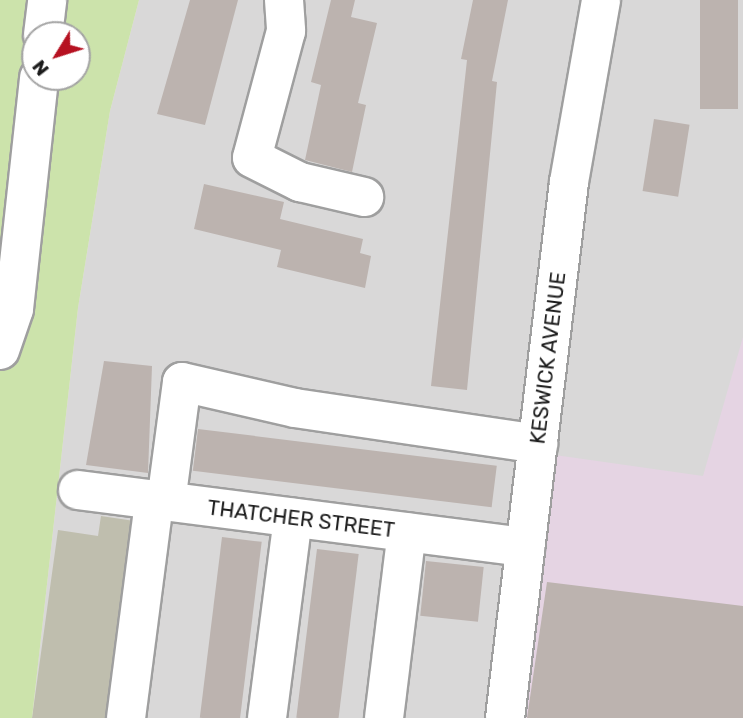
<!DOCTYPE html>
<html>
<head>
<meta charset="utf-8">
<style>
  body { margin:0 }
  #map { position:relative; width:743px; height:718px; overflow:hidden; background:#ece7e2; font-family:Rubik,sans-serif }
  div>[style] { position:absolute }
  .residential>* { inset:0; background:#d9d8d8 }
  .industrial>* { inset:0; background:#e5d4e3 }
  .construction>* { inset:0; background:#bfbeae }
  .grass>* { inset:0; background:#cce3ab }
  .building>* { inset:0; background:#bcb3af; transform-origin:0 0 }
  .roads { filter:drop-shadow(2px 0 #9f9f9f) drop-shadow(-2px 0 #9f9f9f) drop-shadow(0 2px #9f9f9f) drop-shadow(0 -2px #9f9f9f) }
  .minor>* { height:38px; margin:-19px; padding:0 19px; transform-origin:19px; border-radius:19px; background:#fff }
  span { translate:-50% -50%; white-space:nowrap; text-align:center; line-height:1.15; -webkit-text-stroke:7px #fff; paint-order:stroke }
  .street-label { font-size:21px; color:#1b1b1b }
  .north { position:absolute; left:21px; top:21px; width:70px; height:70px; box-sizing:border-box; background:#fff; border:2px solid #a4a4a4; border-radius:50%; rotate:232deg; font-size:19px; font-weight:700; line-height:28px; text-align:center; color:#1b1b1b }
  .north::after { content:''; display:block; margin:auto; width:24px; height:32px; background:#b61121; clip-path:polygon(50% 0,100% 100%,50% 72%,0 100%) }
</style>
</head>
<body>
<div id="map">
  <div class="residential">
    <div style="clip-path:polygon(139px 0,743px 0,743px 718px,32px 718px,78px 308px,110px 111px)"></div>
  </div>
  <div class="industrial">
    <div style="clip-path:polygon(743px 337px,743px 718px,522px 718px,555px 455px,703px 476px)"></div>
  </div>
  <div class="construction">
    <div style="clip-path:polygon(101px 516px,141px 522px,116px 718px,32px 718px,58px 530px,98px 536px)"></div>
  </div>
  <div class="grass">
    <div style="clip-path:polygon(evenodd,0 0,139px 0,110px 111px,78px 308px,32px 718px,0 718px,0 0,35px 35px,77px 35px,77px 77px,35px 77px,35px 35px)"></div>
  </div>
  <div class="building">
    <div style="clip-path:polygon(190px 0,238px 0,205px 125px,157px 114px)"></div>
    <div style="clip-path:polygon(331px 0,355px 0,351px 17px,377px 23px,358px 103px,366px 105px,352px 172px,305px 160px,321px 85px,311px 82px)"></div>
    <div style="clip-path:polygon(473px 0,508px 0,492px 81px,497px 82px,467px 390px,431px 386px,467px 60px,461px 59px)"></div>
    <div style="left:700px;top:0;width:38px;height:109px"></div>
    <div style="left:654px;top:119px;width:36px;height:73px;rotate:9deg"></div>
    <div style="clip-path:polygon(204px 184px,284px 202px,280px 219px,363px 239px,360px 253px,371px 256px,365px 288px,277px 267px,281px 250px,194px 229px)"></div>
    <div style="clip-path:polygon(104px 361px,152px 366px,148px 473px,86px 465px)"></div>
    <div style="left:198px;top:429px;width:301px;height:42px;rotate:7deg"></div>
    <div style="left:222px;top:537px;width:40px;height:182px;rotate:7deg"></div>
    <div style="left:317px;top:549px;width:42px;height:170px;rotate:7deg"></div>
    <div style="left:426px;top:561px;width:58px;height:55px;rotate:6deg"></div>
    <div style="clip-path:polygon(547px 582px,743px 606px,743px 718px,527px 718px)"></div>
  </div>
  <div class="roads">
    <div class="minor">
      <div style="left:284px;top:0;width:31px;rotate:86deg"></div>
      <div style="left:286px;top:31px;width:131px;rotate:105deg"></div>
      <div style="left:252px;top:158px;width:54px;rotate:26.6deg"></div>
      <div style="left:300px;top:182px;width:66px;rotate:13.2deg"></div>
      <div style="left:43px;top:35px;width:35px;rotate:-83deg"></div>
      <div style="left:0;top:350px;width:43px;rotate:-71.1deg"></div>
      <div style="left:14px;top:309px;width:233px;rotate:-83.8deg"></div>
      <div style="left:78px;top:490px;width:451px;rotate:7.3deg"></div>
      <div style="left:166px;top:502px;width:121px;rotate:-82.4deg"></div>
      <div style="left:182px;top:382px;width:116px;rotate:13deg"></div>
      <div style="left:295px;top:408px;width:246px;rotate:8.4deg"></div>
      <div style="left:126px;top:718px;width:218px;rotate:-82.6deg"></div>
      <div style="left:267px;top:718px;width:202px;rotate:-82.6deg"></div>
      <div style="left:384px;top:718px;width:187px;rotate:-83deg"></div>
      <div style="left:505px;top:718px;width:540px;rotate:-83.19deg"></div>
      <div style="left:569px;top:182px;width:185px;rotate:-80deg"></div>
    </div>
  </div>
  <div class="street-label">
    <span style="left:548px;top:358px;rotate:-83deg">KESWICK AVENUE</span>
    <span style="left:301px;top:519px;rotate:7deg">THATCHER STREET</span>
  </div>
  <div class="north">N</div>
</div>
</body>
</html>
